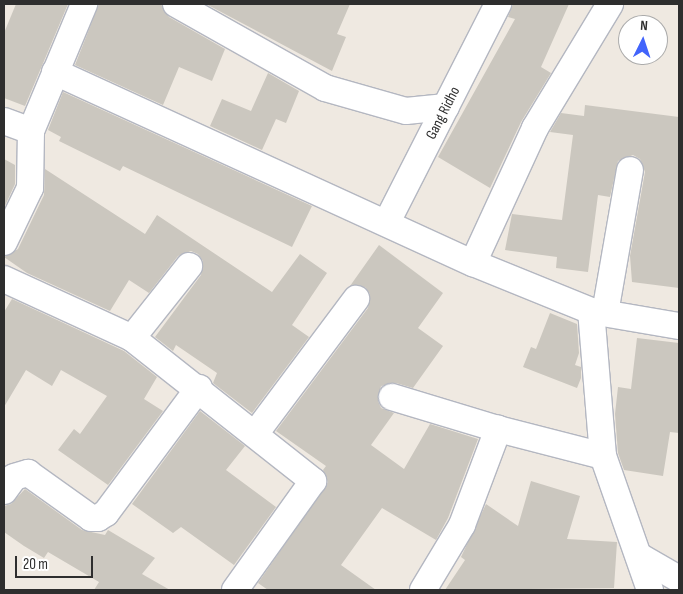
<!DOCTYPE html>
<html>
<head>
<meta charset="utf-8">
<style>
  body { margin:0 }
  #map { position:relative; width:683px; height:594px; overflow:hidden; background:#efe9e1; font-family:"Sofia Sans Condensed",sans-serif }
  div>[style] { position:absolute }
  .building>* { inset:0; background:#cbc7bf }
  .roads { filter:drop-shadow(1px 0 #b4b7c1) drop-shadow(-1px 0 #b4b7c1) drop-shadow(0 1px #b4b7c1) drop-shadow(0 -1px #b4b7c1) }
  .minor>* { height:26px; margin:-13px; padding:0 13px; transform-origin:13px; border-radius:13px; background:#fff }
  span { translate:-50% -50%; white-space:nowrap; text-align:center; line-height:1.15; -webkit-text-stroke:4.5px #fff; paint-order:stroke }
  .street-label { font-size:15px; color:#2e2e2e }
  .frame { position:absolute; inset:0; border:5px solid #2e2e2e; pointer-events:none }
  .north { position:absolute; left:618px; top:15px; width:50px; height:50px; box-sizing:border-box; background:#fff; border:1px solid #ababab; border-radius:50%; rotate:4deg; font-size:14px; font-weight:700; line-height:20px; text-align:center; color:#2e2e2e }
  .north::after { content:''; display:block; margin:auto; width:18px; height:22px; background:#4264fb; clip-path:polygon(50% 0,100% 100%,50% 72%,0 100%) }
  .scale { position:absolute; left:15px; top:556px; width:78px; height:22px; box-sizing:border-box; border:2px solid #2e2e2e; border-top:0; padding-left:6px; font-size:15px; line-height:18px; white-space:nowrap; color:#2e2e2e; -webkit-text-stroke:4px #fff; paint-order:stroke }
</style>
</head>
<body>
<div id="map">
  <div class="building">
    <div style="clip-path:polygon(16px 4px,68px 4px,25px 106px,4px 98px,4px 33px)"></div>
    <div style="clip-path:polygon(99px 4px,161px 4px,169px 17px,225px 49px,212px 81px,179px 67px,163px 105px,75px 65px)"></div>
    <div style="clip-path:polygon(206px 4px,350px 4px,337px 34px,346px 37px,332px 71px)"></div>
    <div style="clip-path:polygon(513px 4px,569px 4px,541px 67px,551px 73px,521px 122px,490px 188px,438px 157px,515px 19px,508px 17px)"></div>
    <div style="clip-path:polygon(268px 73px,299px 91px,286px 123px,276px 119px,262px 150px,210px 126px,222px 99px,251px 111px)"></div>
    <div style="clip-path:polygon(63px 92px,312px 206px,292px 247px,123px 166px,120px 171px,59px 141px,61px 137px,48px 130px)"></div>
    <div style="clip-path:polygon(585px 105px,679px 117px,679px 288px,632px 282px,630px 256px,645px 172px,640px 159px,633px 155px,618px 161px,610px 197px,598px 195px,588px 272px,556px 268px,557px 257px,505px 250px,512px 214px,562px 220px,573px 135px,550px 132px,561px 113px,584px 116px)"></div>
    <div style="clip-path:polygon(4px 159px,15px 165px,15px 184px,4px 208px)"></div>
    <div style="clip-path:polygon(45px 169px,145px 234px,157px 215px,272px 292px,300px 254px,327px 273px,292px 325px,309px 337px,252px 413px,213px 383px,217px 373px,176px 345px,173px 351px,155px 337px,201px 275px,203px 261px,198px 254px,191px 251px,178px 256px,149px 293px,129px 280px,110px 311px,27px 273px,4px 257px,18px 249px,44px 195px)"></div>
    <div style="clip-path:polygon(379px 245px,443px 293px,418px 328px,443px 346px,413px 388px,396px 383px,381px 386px,378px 401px,381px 408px,394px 413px,371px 445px,404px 469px,430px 424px,478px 439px,448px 518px,436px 540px,382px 508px,341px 565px,376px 590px,268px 590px,258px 583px,328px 482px,323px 470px,326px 466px,276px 431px,368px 308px,370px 294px,365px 287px,350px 286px)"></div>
    <div style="clip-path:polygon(12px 299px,124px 351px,157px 377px,144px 399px,163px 411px,108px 485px,58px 450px,74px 429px,80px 434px,107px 396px,61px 370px,52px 386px,26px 370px,4px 407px,4px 312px)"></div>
    <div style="clip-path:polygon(550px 313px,577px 324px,579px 353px,575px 365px,581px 367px,581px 378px,577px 388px,523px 367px,531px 347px,536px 349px)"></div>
    <div style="clip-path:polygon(637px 338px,679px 343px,679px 433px,670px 432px,663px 476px,624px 470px,618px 453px,615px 414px,618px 387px,631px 389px)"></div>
    <div style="clip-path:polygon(200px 411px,245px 446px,226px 470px,276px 507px,234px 565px,181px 527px,173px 533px,132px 504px)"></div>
    <div style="clip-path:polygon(531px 481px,580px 496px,567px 539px,617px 542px,614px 588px,445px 590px,465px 560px,461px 557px,486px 504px,518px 526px)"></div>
    <div style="clip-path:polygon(25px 489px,82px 530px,105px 535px,108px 530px,155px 558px,142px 574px,170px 590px,94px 590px,99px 582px,48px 552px,44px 558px,24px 546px,4px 532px,4px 506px,11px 504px)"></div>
  </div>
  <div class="roads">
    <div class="minor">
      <div style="left:176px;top:4px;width:171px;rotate:29.4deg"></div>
      <div style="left:325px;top:88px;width:84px;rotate:15.9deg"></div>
      <div style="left:406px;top:111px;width:40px;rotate:-5.7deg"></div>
      <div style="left:55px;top:72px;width:460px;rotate:24.6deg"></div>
      <div style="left:473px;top:263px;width:127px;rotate:22.1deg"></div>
      <div style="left:4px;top:121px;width:29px;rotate:20deg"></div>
      <div style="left:387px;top:222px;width:245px;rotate:-63deg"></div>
      <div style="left:4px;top:242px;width:60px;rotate:-64.3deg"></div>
      <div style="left:30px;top:188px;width:57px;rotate:-89deg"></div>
      <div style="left:31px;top:131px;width:138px;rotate:-67.3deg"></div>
      <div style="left:473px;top:263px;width:149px;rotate:-65.3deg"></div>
      <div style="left:535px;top:128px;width:145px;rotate:-58.8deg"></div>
      <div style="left:4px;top:279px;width:141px;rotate:24.7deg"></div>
      <div style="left:132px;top:338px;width:231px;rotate:38.3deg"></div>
      <div style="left:313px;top:481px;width:134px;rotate:125.6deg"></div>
      <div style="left:605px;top:313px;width:145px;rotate:-80.1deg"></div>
      <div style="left:132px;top:338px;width:92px;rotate:-51.6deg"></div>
      <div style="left:392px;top:397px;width:111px;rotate:16.8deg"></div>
      <div style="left:255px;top:434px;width:169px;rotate:-53.2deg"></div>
      <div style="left:4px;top:491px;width:17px;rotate:-54deg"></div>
      <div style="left:14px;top:477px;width:15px;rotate:-16deg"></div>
      <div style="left:28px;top:473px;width:77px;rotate:35.5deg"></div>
      <div style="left:91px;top:518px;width:7px"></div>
      <div style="left:98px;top:518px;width:9px;rotate:-32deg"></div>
      <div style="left:106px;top:513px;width:156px;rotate:-53.4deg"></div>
      <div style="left:639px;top:556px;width:46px;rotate:29.9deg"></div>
      <div style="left:423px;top:590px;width:76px;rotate:-59deg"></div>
      <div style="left:462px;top:525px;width:103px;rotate:-69.4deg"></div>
      <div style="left:498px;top:429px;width:108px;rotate:14.4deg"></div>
      <div style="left:650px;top:590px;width:142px;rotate:-109.3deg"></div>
      <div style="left:603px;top:456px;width:145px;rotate:-94.7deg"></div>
      <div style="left:591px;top:311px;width:89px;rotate:9.7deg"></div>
    </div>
  </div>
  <div class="street-label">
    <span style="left:443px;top:113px;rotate:-63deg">Gang Ridho</span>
  </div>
  <div class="frame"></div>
  <div class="north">N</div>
  <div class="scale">20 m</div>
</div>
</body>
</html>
